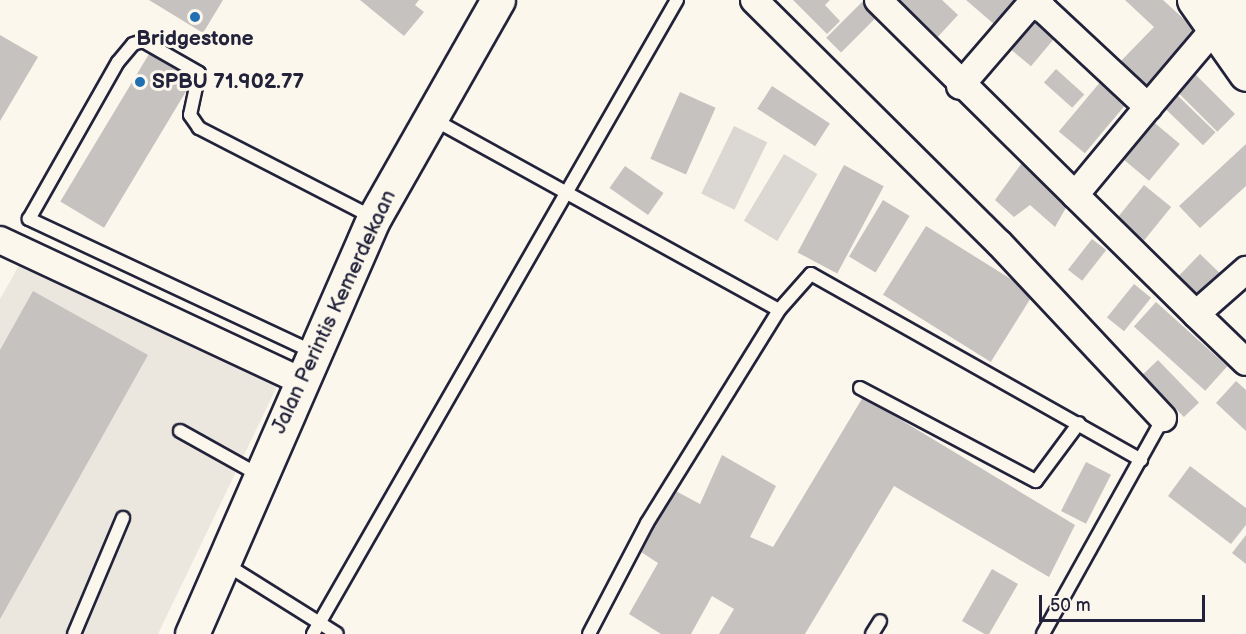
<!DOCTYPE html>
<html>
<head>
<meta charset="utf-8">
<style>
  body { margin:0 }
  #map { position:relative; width:1246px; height:634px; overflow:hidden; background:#fbf7ec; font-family:"Balsamiq Sans",sans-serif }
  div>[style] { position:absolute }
  .built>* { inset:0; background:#ebe7df }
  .green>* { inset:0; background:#dbd8d3; transform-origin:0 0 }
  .building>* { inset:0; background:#c6c2c0; transform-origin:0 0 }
  .roads { filter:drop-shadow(2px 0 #22223b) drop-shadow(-2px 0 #22223b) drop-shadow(0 2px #22223b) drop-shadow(0 -2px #22223b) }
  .service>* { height:12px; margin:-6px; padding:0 6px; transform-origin:6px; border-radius:6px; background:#fbf7ec }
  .minor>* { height:26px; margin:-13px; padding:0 13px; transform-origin:13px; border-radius:13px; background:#fbf7ec }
  .secondary>* { height:33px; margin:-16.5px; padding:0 16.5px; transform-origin:16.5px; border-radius:16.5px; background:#fbf7ec }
  .trunk>* { height:33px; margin:-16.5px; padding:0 16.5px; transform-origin:16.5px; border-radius:16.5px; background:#fbf7ec }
  .dots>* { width:16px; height:16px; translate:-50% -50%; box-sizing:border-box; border:3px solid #fbf7ec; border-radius:50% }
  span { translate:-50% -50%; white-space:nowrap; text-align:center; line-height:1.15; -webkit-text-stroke:6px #fbf7ec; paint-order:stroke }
  .poi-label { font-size:21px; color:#22223b; font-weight:700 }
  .left { translate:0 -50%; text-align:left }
  .street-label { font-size:21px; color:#22223b }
  .scale { position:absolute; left:1039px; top:595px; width:166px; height:27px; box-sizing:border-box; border:3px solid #22223b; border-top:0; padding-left:8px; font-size:18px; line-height:21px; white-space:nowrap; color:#22223b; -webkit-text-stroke:4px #fbf7ec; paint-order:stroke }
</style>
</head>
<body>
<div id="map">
  <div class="built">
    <div style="clip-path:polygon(20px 264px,280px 380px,158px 634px,0 634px,0 299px)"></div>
  </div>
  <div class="green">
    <div style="left:734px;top:126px;width:37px;height:75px;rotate:26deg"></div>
    <div style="left:784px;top:154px;width:39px;height:78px;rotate:31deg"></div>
  </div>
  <div class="building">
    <div style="clip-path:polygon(149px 0,223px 0,203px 33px)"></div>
    <div style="clip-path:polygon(360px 0,419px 0,415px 5px,424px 12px,404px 36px)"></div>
    <div style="clip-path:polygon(793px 0,830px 0,825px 5px,840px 21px,827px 34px)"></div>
    <div style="clip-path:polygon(891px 0,942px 0,958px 15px,934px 41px)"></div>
    <div style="clip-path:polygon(966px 0,1018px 0,995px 25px)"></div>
    <div style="clip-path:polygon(1125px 0,1163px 0,1197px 31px,1147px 90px,1119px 63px,1154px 27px)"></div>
    <div style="left:863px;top:1px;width:21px;height:52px;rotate:45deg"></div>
    <div style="left:1035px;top:7px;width:35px;height:48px;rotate:40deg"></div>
    <div style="clip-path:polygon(0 35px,38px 57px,0 121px)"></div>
    <div style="left:152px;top:49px;width:51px;height:178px;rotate:31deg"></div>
    <div style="left:1056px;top:69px;width:38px;height:18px;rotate:42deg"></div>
    <div style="left:1194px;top:73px;width:58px;height:25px;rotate:45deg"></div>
    <div style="left:1107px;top:74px;width:34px;height:75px;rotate:40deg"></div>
    <div style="left:772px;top:86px;width:69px;height:27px;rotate:33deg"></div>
    <div style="left:680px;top:92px;width:39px;height:73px;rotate:24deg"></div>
    <div style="left:1176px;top:94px;width:55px;height:18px;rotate:44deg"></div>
    <div style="left:1150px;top:119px;width:39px;height:48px;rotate:40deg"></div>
    <div style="clip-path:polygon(1246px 144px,1246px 186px,1200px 228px,1179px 206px)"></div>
    <div style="clip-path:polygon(1024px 160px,1067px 206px,1055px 227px,1030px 205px,1014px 217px,995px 200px)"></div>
    <div style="left:844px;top:165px;width:45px;height:99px;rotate:28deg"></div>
    <div style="left:625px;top:166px;width:47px;height:27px;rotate:35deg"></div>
    <div style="left:1144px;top:185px;width:35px;height:48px;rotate:39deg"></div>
    <div style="left:883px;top:200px;width:31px;height:66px;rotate:31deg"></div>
    <div style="left:926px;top:226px;width:127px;height:81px;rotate:32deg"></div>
    <div style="left:1092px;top:239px;width:18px;height:39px;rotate:38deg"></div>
    <div style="left:1200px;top:254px;width:33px;height:31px;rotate:44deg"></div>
    <div style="left:1134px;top:284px;width:22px;height:43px;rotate:39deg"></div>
    <div style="clip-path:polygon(33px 291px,148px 355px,0 619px,0 350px)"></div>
    <div style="left:1156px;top:302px;width:96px;height:33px;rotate:42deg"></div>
    <div style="left:1158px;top:360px;width:59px;height:21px;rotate:46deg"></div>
    <div style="clip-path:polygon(1236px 381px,1246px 390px,1246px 431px,1216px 403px)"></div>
    <div style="clip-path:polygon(863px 397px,1075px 525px,1049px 577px,894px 486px,805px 634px,719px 634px,734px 609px,712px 596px,691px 634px,661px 634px,629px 614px,658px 563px,638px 550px,672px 489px,700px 504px,722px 455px,776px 486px,750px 537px,773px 547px)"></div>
    <div style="left:1086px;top:462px;width:28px;height:55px;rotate:27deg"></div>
    <div style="clip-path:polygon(1190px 466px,1246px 508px,1246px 525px,1231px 544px,1168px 496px)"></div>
    <div style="clip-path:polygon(1246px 535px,1246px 564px,1232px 553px)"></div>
    <div style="left:992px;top:569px;width:30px;height:60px;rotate:30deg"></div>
  </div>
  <div class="roads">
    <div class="service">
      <div style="left:431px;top:118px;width:397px;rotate:28.9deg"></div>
      <div style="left:313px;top:352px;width:314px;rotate:-154.9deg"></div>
      <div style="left:29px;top:219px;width:180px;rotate:-60.5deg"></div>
      <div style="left:118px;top:62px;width:23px;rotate:-50deg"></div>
      <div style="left:133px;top:44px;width:10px;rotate:-17deg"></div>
      <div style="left:143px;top:41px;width:64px;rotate:29.7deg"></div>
      <div style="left:199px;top:73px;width:43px;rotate:102.1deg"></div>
      <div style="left:190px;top:115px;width:16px;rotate:55deg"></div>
      <div style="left:199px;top:128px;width:197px;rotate:27.2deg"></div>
      <div style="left:860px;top:388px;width:199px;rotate:27.9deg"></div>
      <div style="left:1036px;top:481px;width:72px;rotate:-53.4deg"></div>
      <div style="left:180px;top:431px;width:90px;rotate:29.1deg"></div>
      <div style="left:224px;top:563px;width:133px;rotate:32.1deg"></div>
      <div style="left:74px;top:634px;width:126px;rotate:-67.1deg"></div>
      <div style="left:313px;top:634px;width:731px;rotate:-60.14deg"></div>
      <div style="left:589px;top:634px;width:125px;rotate:-62.4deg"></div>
      <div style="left:647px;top:523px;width:251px;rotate:-58.2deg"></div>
      <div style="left:779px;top:310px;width:48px;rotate:-48.4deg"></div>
      <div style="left:811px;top:274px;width:379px;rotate:29.4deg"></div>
      <div style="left:872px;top:634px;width:15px;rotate:-58deg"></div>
      <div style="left:1043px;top:634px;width:247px;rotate:-60.9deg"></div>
    </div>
    <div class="minor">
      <div style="left:754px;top:0;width:345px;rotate:44.8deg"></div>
      <div style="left:999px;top:243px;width:240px;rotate:46.9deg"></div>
      <div style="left:878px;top:0;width:277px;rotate:44.7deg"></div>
      <div style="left:960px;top:86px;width:107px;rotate:-49.2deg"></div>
      <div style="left:1030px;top:5px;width:14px;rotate:17deg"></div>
      <div style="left:1043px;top:9px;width:144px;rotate:43deg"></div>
      <div style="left:1148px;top:107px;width:104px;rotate:-49.7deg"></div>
      <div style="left:1148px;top:107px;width:114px;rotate:129.7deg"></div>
      <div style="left:1075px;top:195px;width:170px;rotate:44.5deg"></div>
      <div style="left:1196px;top:314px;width:67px;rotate:-41.3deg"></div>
      <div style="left:0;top:240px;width:332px;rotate:25.1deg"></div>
      <div style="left:1196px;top:314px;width:69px;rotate:43.8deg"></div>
    </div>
    <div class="secondary">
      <div style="left:1194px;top:0;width:90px;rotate:54.9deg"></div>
      <div style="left:1227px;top:0;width:34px;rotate:56deg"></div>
    </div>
    <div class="trunk">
      <div style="left:192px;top:634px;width:454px;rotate:-66.4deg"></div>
      <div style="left:374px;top:218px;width:251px;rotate:-60.4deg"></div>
    </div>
  </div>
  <div class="dots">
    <div style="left:195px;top:17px;background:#1f6fb2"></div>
    <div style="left:140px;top:82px;background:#1f6fb2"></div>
  </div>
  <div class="poi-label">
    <span style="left:195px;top:39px">Bridgestone</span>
    <span class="left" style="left:152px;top:82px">SPBU 71.902.77</span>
  </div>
  <div class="street-label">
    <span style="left:334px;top:312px;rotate:-65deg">Jalan Perintis Kemerdekaan</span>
  </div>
  <div class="scale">50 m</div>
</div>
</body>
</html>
